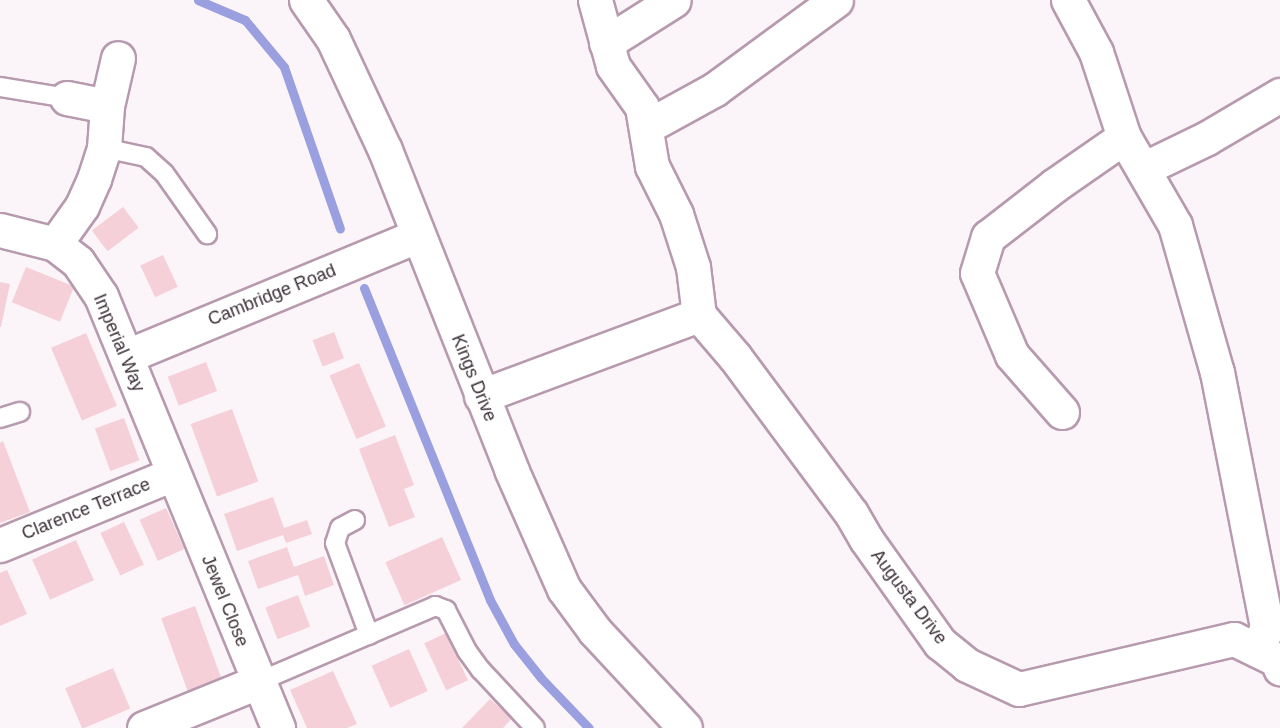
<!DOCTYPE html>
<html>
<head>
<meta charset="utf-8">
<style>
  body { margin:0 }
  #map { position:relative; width:1280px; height:728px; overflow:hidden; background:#fbf5f9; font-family:Helvetica,sans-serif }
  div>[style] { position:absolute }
  .stream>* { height:9px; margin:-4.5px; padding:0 4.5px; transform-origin:4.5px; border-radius:4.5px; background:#9a9fdf }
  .building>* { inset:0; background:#f6d0d8; transform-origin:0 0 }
  .roads { filter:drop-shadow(2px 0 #b79aae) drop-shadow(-2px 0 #b79aae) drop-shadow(0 2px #b79aae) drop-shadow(0 -2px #b79aae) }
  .lane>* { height:18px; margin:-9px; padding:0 9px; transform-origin:9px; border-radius:9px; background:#fff }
  .street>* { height:33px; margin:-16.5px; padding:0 16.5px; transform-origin:16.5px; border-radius:16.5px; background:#fff }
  span { translate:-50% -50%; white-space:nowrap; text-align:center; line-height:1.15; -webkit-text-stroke:5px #fff; paint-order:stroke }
  .street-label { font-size:18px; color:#3c3038 }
</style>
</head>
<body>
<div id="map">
  <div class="stream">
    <div style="left:198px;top:0;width:51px;rotate:23.1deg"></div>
    <div style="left:245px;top:20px;width:61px;rotate:50.3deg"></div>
    <div style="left:284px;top:67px;width:171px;rotate:70.9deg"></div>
    <div style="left:364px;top:288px;width:336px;rotate:68deg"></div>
    <div style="left:490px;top:600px;width:50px;rotate:61.4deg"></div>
    <div style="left:514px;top:644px;width:43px;rotate:51.5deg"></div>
    <div style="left:541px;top:678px;width:69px;rotate:46.2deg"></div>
  </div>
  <div class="building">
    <div style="left:123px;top:207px;width:26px;height:39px;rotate:53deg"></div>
    <div style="left:163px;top:255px;width:35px;height:25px;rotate:65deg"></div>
    <div style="left:26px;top:267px;width:52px;height:38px;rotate:22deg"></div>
    <div style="clip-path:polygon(0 282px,10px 284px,1px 327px,0 327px)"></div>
    <div style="left:334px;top:332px;width:28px;height:23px;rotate:69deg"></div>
    <div style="left:86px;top:333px;width:79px;height:38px;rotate:67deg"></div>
    <div style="left:206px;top:362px;width:31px;height:41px;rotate:69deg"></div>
    <div style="left:359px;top:363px;width:69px;height:32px;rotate:67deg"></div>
    <div style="left:232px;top:409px;width:77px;height:44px;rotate:70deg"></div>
    <div style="left:124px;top:418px;width:45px;height:31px;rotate:70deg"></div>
    <div style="clip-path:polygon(395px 435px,414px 485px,404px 489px,415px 517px,389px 527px,359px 449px)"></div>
    <div style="clip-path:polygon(3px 441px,30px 512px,0 523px,0 443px)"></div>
    <div style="clip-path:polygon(273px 497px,284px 528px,307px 520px,312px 534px,286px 543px,283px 535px,237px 551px,224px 514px)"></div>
    <div style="left:166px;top:508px;width:45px;height:29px;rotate:66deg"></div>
    <div style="left:124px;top:522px;width:47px;height:26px;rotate:65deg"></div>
    <div style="left:442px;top:537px;width:47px;height:62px;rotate:66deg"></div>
    <div style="left:76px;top:540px;width:44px;height:48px;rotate:66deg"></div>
    <div style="clip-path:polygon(287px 547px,294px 567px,324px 556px,334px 585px,305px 596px,298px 575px,258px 589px,248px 561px)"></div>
    <div style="clip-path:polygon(7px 570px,27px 614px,0 626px,0 573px)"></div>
    <div style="left:298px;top:595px;width:34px;height:35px;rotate:69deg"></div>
    <div style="left:195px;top:606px;width:79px;height:36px;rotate:70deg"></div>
    <div style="left:446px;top:633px;width:52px;height:24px;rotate:65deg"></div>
    <div style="left:409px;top:649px;width:46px;height:41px;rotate:66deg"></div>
    <div style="left:113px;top:668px;width:44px;height:52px;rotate:67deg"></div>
    <div style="clip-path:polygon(333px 671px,357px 724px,347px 728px,307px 728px,290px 690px)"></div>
    <div style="clip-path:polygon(490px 699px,512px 718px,503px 728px,462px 728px)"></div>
  </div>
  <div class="roads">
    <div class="lane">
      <div style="left:0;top:87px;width:68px;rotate:9.3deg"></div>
      <div style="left:104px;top:148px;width:43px;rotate:12.1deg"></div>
      <div style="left:146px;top:157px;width:24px;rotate:42deg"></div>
      <div style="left:164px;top:173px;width:75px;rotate:54.8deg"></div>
      <div style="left:0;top:418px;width:21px;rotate:-17deg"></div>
      <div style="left:355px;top:520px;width:17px;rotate:152deg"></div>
      <div style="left:340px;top:528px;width:16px;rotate:108deg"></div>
      <div style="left:335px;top:543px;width:98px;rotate:69.7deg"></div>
      <div style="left:258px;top:682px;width:193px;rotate:-23.2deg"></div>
      <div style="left:435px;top:606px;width:12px;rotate:20deg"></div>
      <div style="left:446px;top:610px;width:46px;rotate:62.9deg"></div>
      <div style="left:467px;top:651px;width:24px;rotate:54deg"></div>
      <div style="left:481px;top:670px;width:79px;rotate:47deg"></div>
    </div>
    <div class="street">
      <div style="left:306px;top:0;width:47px;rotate:55.3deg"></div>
      <div style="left:333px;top:39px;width:123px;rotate:64.9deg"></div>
      <div style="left:385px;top:150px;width:343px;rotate:68.4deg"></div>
      <div style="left:511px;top:469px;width:131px;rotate:66.2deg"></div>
      <div style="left:564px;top:589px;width:52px;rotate:53.6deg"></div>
      <div style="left:595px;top:631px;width:132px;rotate:47.1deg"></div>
      <div style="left:595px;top:0;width:68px;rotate:74.7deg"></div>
      <div style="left:613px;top:66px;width:50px;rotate:54.7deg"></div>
      <div style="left:642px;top:107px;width:60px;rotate:80.4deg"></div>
      <div style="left:652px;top:166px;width:54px;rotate:63.4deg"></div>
      <div style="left:676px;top:214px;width:56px;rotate:72.2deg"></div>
      <div style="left:693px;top:267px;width:48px;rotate:82.9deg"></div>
      <div style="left:699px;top:315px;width:55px;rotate:49.4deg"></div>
      <div style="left:735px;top:357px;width:194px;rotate:53.4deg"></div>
      <div style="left:851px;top:513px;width:30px;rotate:60deg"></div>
      <div style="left:866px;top:539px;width:128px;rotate:54.6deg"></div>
      <div style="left:940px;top:643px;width:35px;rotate:39deg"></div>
      <div style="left:967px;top:665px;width:57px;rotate:24.8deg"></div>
      <div style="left:1019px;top:689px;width:221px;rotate:-13.1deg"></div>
      <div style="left:1234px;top:639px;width:48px;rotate:26deg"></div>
      <div style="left:1277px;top:660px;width:9px;rotate:69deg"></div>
      <div style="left:1068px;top:0;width:59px;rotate:61.7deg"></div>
      <div style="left:1096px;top:52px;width:89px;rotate:71.8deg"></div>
      <div style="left:1124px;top:137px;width:102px;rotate:59.9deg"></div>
      <div style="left:1175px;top:225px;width:153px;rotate:74.1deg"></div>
      <div style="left:1217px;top:372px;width:260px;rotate:78.9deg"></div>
      <div style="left:1267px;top:627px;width:25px;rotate:113deg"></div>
      <div style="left:606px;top:43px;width:80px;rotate:-32.3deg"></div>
      <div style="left:107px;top:106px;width:49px;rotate:-77.1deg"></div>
      <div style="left:646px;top:127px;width:79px;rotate:-28.8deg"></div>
      <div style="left:715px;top:89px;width:150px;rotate:-36.3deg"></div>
      <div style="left:1143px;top:169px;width:71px;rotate:-25.8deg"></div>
      <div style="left:1207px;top:138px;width:85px;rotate:-30.5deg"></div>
      <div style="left:0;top:230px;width:57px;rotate:14.3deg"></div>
      <div style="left:55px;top:244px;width:29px;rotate:38deg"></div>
      <div style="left:78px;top:262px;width:41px;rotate:55.9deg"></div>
      <div style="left:101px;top:296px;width:467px;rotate:67.7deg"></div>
      <div style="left:55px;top:244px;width:47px;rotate:-54.6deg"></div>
      <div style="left:82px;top:206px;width:30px;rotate:-66deg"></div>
      <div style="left:94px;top:179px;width:33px;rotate:-72deg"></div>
      <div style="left:104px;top:148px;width:42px;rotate:-85.9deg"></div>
      <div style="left:107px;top:106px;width:41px;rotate:-168.7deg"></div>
      <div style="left:127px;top:356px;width:314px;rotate:-22.5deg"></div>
      <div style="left:481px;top:396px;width:233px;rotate:-20.4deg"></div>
      <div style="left:1062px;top:412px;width:76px;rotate:-131.3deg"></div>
      <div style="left:1012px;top:355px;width:89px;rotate:-113.1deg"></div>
      <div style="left:977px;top:273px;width:38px;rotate:-73deg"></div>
      <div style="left:988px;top:237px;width:85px;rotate:-37.8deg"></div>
      <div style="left:1055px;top:185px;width:84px;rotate:-34.8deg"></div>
      <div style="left:0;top:545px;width:187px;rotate:-22.3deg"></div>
      <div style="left:144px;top:728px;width:123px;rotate:-22deg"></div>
    </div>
  </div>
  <div class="street-label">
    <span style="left:272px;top:295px;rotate:-22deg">Cambridge Road</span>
    <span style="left:119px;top:343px;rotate:67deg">Imperial Way</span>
    <span style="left:474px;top:378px;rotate:68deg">Kings Drive</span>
    <span style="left:86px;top:509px;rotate:-22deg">Clarence Terrace</span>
    <span style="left:909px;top:597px;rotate:53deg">Augusta Drive</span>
    <span style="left:225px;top:601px;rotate:68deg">Jewel Close</span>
  </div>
</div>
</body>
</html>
